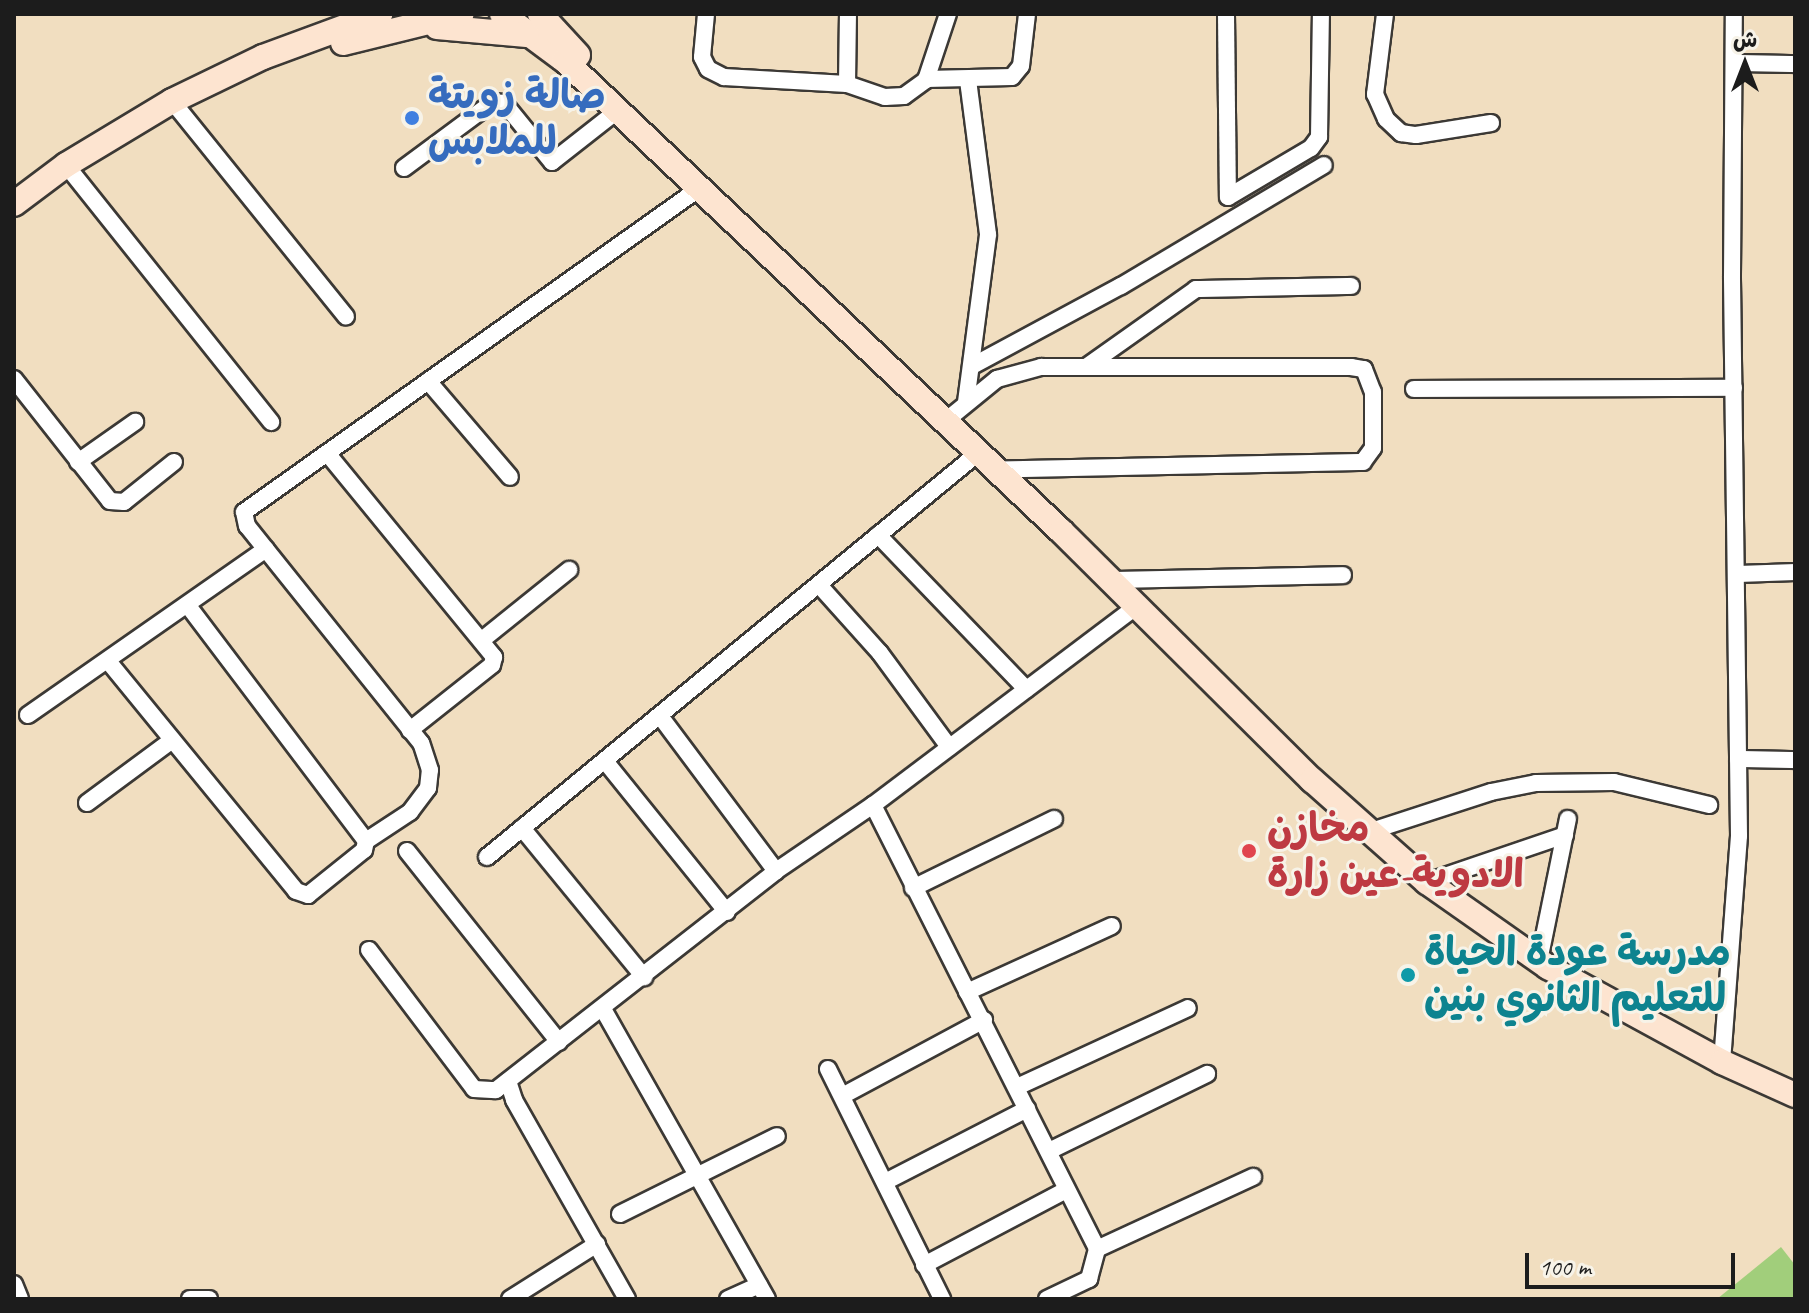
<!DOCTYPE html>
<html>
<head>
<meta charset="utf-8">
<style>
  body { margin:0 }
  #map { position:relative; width:1809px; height:1313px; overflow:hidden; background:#f1dec0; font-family:Caveat,"Playpen Sans Arabic",sans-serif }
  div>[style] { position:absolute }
  .green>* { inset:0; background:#a1ce7b }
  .roads { filter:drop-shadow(2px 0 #3c3935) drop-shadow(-2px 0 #3c3935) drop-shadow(0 2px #3c3935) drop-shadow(0 -2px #3c3935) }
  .minor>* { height:16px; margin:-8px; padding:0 8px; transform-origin:8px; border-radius:8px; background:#fff }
  .secondary>* { height:24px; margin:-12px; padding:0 12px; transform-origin:12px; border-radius:12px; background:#fde4d0 }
  .dots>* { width:22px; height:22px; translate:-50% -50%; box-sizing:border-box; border:4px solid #f7f3e8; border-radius:50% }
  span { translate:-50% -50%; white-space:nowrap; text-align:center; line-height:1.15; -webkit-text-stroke:6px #f7f3e8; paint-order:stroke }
  .shop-label { font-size:40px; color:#366cbe; font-weight:700 }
  .left { translate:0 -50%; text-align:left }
  .health-label { font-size:40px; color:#be3a42; font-weight:700 }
  .culture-label { font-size:40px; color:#0d838f; font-weight:700 }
  .frame { position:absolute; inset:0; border:16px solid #1c1c1c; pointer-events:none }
  .north { position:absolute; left:1705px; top:24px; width:80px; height:80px; -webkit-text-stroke:6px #f7f3e8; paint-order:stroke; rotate:0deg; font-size:22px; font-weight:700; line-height:32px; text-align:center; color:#1c1c1c }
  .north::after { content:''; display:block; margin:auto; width:28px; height:36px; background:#1c1c1c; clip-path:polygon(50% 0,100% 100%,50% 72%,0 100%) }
  .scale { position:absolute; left:1525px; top:1253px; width:210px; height:36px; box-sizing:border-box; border:4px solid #1c1c1c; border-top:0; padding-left:10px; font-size:24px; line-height:28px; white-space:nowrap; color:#1c1c1c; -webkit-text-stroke:6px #f7f3e8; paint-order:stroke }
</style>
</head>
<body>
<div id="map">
  <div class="green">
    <div style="clip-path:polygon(1781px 1247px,1795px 1265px,1795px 1299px,1717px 1299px)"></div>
  </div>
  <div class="roads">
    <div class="minor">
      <div style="left:706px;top:14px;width:43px;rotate:95.3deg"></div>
      <div style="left:702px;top:57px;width:13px;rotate:63deg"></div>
      <div style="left:708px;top:69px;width:18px;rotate:27deg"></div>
      <div style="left:724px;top:77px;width:123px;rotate:3.3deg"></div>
      <div style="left:847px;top:84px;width:40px;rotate:18.9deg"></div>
      <div style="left:885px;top:97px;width:19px;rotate:-3deg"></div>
      <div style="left:904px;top:96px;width:27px;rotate:-36deg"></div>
      <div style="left:926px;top:80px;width:70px;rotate:-71.6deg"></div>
      <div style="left:1226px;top:14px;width:183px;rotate:89.4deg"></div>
      <div style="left:1228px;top:197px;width:96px;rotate:-30.6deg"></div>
      <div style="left:1311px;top:148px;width:14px;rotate:-54deg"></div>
      <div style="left:1319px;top:137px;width:123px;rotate:-89.1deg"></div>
      <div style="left:1385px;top:14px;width:81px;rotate:97.1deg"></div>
      <div style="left:1375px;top:94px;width:27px;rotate:66deg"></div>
      <div style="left:1386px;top:119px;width:21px;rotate:43deg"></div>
      <div style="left:1401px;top:133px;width:15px;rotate:8deg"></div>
      <div style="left:1416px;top:135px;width:76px;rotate:-9.1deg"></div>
      <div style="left:1735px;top:63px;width:60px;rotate:1deg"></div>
      <div style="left:926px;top:79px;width:86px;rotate:-1.3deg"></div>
      <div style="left:1012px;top:77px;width:14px;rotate:-51deg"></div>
      <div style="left:1021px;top:66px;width:52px;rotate:-83.4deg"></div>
      <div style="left:847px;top:84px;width:70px;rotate:-89.2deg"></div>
      <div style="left:172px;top:101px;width:277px;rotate:51.1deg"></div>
      <div style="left:66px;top:165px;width:329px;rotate:51.4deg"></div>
      <div style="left:404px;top:168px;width:111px;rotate:-36.6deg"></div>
      <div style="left:493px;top:102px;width:11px;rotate:5deg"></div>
      <div style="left:504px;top:103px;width:76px;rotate:50.9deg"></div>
      <div style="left:552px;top:162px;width:83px;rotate:-38.1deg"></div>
      <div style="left:974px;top:365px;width:167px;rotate:-28.3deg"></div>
      <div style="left:1121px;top:286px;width:236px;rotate:-30.8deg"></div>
      <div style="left:1086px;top:367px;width:135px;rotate:-35.3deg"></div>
      <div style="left:1196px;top:289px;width:155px;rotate:-1.1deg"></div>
      <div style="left:14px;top:379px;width:155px;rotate:51.8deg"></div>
      <div style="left:110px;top:501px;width:14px;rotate:4deg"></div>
      <div style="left:124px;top:502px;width:64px;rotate:-38.7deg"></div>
      <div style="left:428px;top:381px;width:126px;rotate:49.5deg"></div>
      <div style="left:1414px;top:389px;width:320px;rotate:-0.2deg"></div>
      <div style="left:966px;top:402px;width:169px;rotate:-82.5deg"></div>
      <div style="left:988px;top:234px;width:156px;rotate:-97.4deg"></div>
      <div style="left:943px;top:423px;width:70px;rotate:-39.2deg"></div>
      <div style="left:997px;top:379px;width:46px;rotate:-15.3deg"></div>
      <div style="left:1041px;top:367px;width:310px"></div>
      <div style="left:1351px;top:367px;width:13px;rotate:9deg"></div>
      <div style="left:1364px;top:369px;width:25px;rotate:69deg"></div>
      <div style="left:1373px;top:392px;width:56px;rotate:90deg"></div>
      <div style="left:1373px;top:448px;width:17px;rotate:126deg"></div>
      <div style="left:1363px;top:462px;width:367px;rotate:178.8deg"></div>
      <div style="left:327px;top:453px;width:264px;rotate:50.7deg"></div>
      <div style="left:494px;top:657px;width:8px;rotate:104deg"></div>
      <div style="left:492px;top:665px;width:105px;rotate:141.6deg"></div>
      <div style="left:78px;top:462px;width:70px;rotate:-35.1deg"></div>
      <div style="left:878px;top:535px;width:214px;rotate:46.1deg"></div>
      <div style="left:1739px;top:574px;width:56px;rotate:-2deg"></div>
      <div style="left:1111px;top:580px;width:232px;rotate:-1.2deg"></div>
      <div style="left:819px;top:585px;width:91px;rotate:48.1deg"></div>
      <div style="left:880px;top:653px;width:117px;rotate:53.7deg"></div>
      <div style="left:482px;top:640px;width:112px;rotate:-38.8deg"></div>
      <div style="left:108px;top:661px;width:297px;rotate:50.7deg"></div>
      <div style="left:296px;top:891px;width:13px;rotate:18deg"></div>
      <div style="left:308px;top:895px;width:72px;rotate:-38.8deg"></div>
      <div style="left:364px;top:850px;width:9px;rotate:-77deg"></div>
      <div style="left:366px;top:841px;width:295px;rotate:-127.1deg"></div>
      <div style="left:28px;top:715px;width:290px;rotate:-34.9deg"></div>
      <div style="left:660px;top:716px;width:194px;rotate:53.2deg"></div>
      <div style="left:1738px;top:759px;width:57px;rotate:1deg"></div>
      <div style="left:605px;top:761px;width:194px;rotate:51.1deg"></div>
      <div style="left:87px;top:803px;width:106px;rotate:-36.5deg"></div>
      <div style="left:873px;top:805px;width:497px;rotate:63.2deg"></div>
      <div style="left:1097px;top:1249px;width:172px;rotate:-24.8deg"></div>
      <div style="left:522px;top:828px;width:193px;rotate:50.7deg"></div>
      <div style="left:1368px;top:832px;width:129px;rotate:-18deg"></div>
      <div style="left:1491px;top:792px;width:46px;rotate:-11.3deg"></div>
      <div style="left:1536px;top:783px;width:78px;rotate:-0.7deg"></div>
      <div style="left:1614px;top:782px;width:98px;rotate:13.6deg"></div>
      <div style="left:366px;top:841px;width:53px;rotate:-33.4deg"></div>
      <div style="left:410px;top:812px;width:30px;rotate:-53deg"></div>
      <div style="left:428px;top:788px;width:18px;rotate:-84deg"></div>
      <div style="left:430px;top:770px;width:28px;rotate:-108deg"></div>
      <div style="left:421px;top:743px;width:278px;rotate:-128.7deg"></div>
      <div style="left:247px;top:526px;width:14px;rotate:-102deg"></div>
      <div style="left:244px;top:512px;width:556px;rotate:-35.41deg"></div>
      <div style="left:407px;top:851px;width:244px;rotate:51.5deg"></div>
      <div style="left:487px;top:857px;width:634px;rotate:-39.44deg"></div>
      <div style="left:1427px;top:882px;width:146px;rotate:-18.8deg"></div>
      <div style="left:913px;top:888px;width:157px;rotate:-26.1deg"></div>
      <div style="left:369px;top:950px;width:174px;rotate:52.9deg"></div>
      <div style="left:474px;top:1089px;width:22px;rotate:3deg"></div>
      <div style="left:496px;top:1090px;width:355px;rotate:-38deg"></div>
      <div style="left:776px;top:871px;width:117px;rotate:-34.2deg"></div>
      <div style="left:873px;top:805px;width:331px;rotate:-37deg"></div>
      <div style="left:1539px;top:961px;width:145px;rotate:-78.5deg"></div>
      <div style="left:967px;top:992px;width:159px;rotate:-24.5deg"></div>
      <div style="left:603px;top:1009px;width:333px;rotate:60.5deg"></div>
      <div style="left:1722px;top:1062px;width:227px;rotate:-85.7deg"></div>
      <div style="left:1739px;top:836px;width:560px;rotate:-90.72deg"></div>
      <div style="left:1732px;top:276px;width:262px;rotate:-89.6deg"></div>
      <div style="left:828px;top:1069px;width:257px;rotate:63.6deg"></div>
      <div style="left:508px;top:1081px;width:20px;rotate:72deg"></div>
      <div style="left:514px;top:1100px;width:229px;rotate:60.4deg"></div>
      <div style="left:1017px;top:1087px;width:188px;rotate:-24.8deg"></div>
      <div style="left:844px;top:1095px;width:159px;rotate:-28.2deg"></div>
      <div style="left:1049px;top:1151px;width:176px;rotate:-26deg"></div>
      <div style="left:885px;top:1182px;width:160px;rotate:-27.2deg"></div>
      <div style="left:620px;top:1214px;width:175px;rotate:-26.4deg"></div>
      <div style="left:924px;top:1265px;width:161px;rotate:-27.8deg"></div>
      <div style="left:14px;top:1284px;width:16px;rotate:68deg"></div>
      <div style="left:190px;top:1299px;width:19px"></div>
      <div style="left:510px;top:1299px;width:103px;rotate:-32.3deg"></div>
      <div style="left:728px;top:1299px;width:34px;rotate:-24deg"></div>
      <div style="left:1047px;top:1299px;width:47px;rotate:-25.5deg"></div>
      <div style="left:1089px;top:1279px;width:31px;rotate:-75deg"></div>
    </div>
    <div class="secondary">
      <div style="left:502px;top:14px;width:77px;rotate:36.6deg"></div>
      <div style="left:564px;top:60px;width:685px;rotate:43.46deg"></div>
      <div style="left:1061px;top:531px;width:354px;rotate:44.8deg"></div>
      <div style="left:1312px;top:780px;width:154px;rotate:41.6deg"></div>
      <div style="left:1427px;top:882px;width:148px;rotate:35.1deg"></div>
      <div style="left:1548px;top:967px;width:198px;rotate:28.6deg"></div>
      <div style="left:1722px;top:1062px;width:80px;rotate:24.3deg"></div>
      <div style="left:540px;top:14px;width:56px;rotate:47.2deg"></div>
      <div style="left:437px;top:27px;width:90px;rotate:5.1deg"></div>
      <div style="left:343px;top:43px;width:122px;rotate:-13.8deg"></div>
      <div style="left:14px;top:204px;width:65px;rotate:-36.9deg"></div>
      <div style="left:66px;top:165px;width:124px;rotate:-31.1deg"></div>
      <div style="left:172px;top:101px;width:101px;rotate:-25.8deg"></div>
      <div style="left:263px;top:57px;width:125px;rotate:-20.2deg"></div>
    </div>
  </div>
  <div class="dots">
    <div style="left:412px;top:118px;background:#3f7fe0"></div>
    <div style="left:1249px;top:851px;background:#e0444e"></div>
    <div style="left:1408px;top:975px;background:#0f9aa8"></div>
  </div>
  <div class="shop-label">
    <span class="left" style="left:428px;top:118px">صالة زويتة<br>للملابس</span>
  </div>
  <div class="health-label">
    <span class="left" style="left:1267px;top:851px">مخازن<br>الادوية-عين زارة</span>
  </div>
  <div class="culture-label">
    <span class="left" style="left:1424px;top:975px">مدرسة عودة الحياة<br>للتعليم الثانوي بنين</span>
  </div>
  <div class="frame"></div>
  <div class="north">ش</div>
  <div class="scale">100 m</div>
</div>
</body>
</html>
